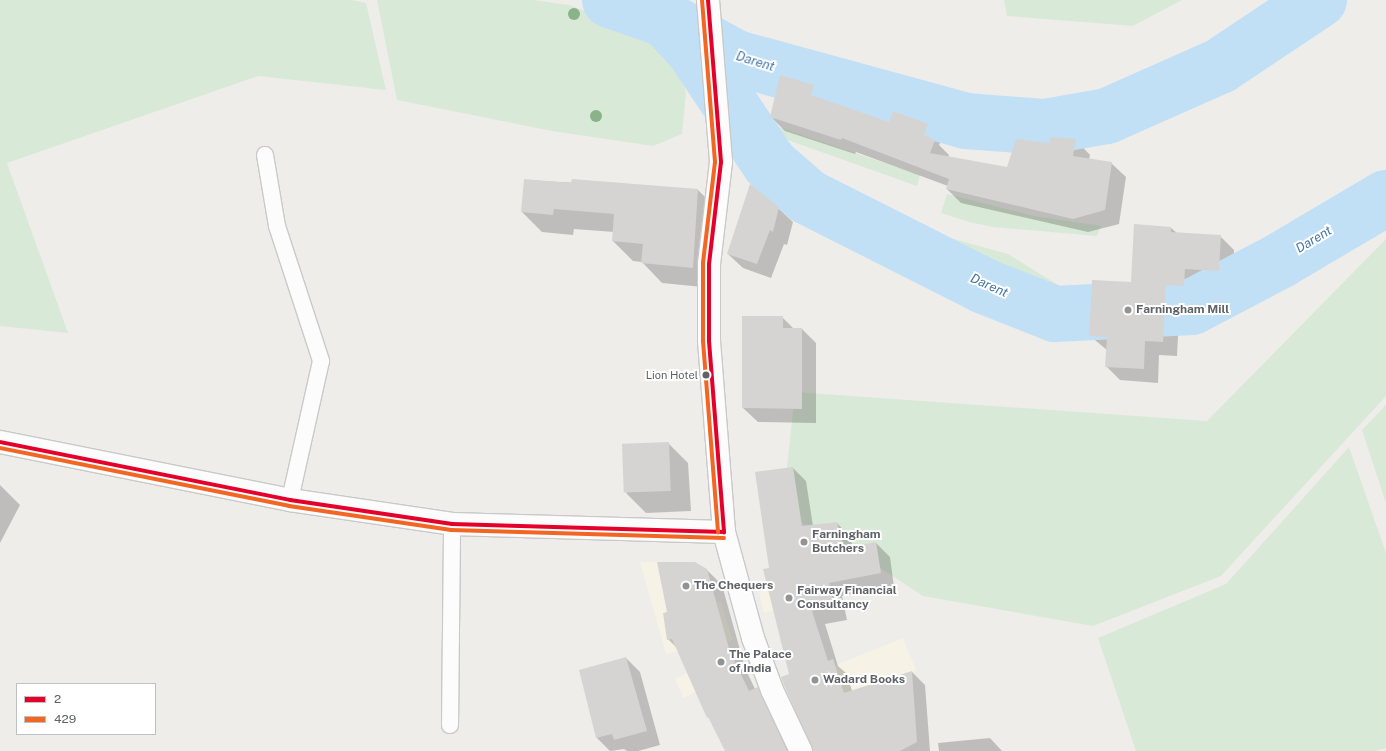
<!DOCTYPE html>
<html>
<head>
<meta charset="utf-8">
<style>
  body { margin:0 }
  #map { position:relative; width:1386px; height:751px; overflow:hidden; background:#eeedea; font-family:"Public Sans",sans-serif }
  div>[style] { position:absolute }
  .commercial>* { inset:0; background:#f6f2e5; transform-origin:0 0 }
  .green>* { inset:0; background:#d9e9d7 }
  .shadow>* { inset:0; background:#0003 }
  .river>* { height:56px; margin:-28px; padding:0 28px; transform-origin:28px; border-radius:28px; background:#c1e0f6 }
  .building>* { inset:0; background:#d5d4d3; transform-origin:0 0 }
  .roads { filter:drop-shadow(1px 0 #c9c9ca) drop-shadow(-1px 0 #c9c9ca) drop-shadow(0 1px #c9c9ca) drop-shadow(0 -1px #c9c9ca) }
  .service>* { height:16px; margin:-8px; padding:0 8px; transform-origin:8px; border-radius:8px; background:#fcfcfc }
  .minor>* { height:22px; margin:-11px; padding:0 11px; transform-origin:11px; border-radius:11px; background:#fcfcfc }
  .bus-1>* { height:4px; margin:-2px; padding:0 2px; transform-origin:2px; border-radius:2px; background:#e4002b }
  .bus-2>* { height:4px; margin:-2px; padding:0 2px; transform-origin:2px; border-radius:2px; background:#f26522 }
  .trees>* { width:12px; height:12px; margin:-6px; border-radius:50%; background:#8bb38a }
  .dots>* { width:11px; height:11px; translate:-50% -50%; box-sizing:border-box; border:2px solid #fff; border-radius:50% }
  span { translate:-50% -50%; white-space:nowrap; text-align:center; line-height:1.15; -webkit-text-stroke:4px #fff; paint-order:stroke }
  .bus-label { font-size:11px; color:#5f6367 }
  .right { translate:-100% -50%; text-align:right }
  .poi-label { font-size:12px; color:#5f6367; font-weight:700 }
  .left { translate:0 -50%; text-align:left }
  .water-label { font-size:13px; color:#4777a5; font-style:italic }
  .legend { position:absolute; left:16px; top:683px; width:140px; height:52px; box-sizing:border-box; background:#fff; border:1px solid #bfc1c2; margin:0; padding:5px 7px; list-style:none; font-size:12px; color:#5f6367 }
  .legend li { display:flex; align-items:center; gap:8px; height:20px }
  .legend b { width:20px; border:1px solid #bfc1c2 }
</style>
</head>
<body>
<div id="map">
  <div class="commercial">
    <div style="clip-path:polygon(640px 562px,695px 562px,707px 569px,715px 602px,721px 602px,733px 640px,666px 654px)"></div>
    <div style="clip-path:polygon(829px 580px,830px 591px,809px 601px,764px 613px,759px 592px)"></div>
    <div style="left:903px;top:638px;width:35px;height:127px;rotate:68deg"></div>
    <div style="left:730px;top:653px;width:21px;height:61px;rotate:65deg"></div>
  </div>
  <div class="green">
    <div style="clip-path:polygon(0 0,352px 0,366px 3px,386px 90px,258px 76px,7px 163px,68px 333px,0 326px)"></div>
    <div style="clip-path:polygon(377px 0,533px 0,569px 5px,660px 38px,677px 56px,686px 93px,682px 134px,653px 146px,552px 131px,397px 100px)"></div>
    <div style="clip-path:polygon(1004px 0,1182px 0,1133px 26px,1007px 16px)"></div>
    <div style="clip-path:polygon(770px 124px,920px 175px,917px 186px,768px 133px)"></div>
    <div style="clip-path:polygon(782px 171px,815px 182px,819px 192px,855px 211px,863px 206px,901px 222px,891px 243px,810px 199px,779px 174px)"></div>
    <div style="clip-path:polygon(947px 194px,1034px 216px,1101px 226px,1097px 236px,993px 227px,969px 222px,941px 213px)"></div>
    <div style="clip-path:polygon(910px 227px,1008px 254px,1071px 293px,1071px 300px,1034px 283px,902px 248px)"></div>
    <div style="clip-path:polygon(1386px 239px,1386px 396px,1221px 576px,1093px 626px,923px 596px,825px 532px,782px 515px,795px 392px,1207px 421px)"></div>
    <div style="clip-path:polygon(1386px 405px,1386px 503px,1362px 430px)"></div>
    <div style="clip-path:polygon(1349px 447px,1386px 553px,1386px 748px,1376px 751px,1136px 751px,1098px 638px,1226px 584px)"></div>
  </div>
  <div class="shadow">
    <div style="clip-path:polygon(814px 86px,827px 102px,889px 123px,893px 112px,928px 125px,942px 139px,939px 145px,949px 155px,948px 158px,1008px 168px,1050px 144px,1052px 138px,1076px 140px,1090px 155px,1089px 159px,1111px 163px,1126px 177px,1119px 224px,1088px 232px,961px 203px,947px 189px,948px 186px,856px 152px,855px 154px,785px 131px,771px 117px)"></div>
    <div style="clip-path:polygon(525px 180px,698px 190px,718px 210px,713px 288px,662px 283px,642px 262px,633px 261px,613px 241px,614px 232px,574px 229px,573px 235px,542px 232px,522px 212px)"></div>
    <div style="clip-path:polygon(778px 208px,793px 222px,787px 245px,784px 244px,771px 278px,743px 268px,728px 254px)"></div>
    <div style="clip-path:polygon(1171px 228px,1177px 233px,1220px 236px,1234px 250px,1233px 285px,1198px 283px,1198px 299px,1180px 298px,1177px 356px,1159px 355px,1158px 383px,1120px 380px,1106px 366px,1107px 350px,1090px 336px,1132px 284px)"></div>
    <div style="clip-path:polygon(782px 317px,794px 329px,802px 329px,816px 343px,816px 423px,758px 422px,743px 408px)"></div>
    <div style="clip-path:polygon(668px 443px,688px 463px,691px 511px,646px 513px,626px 493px)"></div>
    <div style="clip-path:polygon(793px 468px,806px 481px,813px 526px,837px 523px,850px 537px,853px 548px,876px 543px,890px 557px,894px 587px,842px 596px,847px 620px,825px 624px,838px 666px,847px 674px,852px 691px,912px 672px,925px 685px,930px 751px,816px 751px,790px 674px,770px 569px)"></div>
    <div style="clip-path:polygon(0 485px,20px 505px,0 543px)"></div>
    <div style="clip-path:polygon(707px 570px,722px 585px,745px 668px,755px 689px,757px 688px,773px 703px,795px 751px,726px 751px,678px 649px,668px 639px,668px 613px)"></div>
    <div style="clip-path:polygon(626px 658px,640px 672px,660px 745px,638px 751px,627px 751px,624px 749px,610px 751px,597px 738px,580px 671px)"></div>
    <div style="clip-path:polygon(990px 738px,1002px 751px,939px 751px,938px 743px)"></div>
  </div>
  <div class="river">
    <div style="left:610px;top:0;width:58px;rotate:19.1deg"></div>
    <div style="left:665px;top:19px;width:81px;rotate:28.8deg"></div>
    <div style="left:736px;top:58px;width:238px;rotate:15.3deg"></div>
    <div style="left:966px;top:121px;width:78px;rotate:4.4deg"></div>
    <div style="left:1044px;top:127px;width:64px;rotate:-9.9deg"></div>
    <div style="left:1107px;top:116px;width:124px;rotate:-23.9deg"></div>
    <div style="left:1220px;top:66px;width:119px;rotate:-33.7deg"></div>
    <div style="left:665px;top:19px;width:41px;rotate:47deg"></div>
    <div style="left:693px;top:49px;width:138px;rotate:56.2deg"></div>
    <div style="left:770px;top:164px;width:50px;rotate:41deg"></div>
    <div style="left:808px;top:197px;width:197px;rotate:26.8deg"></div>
    <div style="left:984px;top:286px;width:76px;rotate:21.5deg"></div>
    <div style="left:1055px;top:314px;width:137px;rotate:-2.9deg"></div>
    <div style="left:1192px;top:307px;width:101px;rotate:-27.8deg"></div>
    <div style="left:1281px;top:260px;width:122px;rotate:-30.6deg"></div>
  </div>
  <div class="building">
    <div style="clip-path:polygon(780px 75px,814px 85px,811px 95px,889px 122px,893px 111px,928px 124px,924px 135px,935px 140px,930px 153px,1007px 167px,1016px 139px,1049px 143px,1051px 137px,1076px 139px,1073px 156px,1112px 162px,1105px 210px,1073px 219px,946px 189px,949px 179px,842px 138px,841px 140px,770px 117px)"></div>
    <div style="clip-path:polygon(524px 179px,571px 183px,572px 179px,698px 189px,693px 268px,641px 263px,643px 244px,612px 241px,614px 214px,554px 209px,553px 215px,521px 212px)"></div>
    <div style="clip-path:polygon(750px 184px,779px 207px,773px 232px,770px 230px,757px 264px,727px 254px)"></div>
    <div style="clip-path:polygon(1134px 224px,1171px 227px,1171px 232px,1221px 235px,1219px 271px,1185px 269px,1184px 286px,1166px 285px,1163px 342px,1145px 341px,1144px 369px,1105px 367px,1107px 337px,1089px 336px,1092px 280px,1131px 282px)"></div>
    <div style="clip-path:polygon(742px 316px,783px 316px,783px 328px,802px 328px,802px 409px,742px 408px)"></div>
    <div style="left:669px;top:442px;width:49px;height:47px;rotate:88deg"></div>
    <div style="clip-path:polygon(793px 467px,802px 526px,837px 522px,844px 548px,876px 542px,881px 573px,829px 583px,834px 606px,812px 611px,828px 661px,833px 659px,844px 693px,912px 671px,917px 742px,900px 751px,813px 751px,784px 685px,781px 677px,789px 674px,763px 569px,769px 568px,755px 472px)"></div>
    <div style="clip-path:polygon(657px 562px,695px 562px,707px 569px,730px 652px,749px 691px,758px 687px,787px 751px,725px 751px,708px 717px,707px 718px,672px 639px,667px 640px,663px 613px,667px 612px)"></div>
    <div style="clip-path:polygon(626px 657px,647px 731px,614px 740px,612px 734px,596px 738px,579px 670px)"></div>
  </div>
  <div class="roads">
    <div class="service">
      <div style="left:265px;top:155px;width:72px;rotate:80.4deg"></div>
      <div style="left:277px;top:226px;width:142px;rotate:71.9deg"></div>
      <div style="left:321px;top:361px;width:142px;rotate:102.6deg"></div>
      <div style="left:450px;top:725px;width:201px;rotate:-89.4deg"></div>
    </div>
    <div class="minor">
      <div style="left:708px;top:0;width:163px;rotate:85.4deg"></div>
      <div style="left:721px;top:162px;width:103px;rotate:96.7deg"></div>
      <div style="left:709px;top:264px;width:77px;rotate:90deg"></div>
      <div style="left:709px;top:341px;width:192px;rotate:85.5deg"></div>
      <div style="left:724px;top:532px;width:110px;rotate:74.7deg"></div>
      <div style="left:753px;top:638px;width:55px;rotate:69.9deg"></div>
      <div style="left:772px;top:690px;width:68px;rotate:64.6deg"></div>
      <div style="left:0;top:442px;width:296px;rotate:11.3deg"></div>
      <div style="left:290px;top:500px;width:164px;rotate:8.4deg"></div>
      <div style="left:452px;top:524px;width:272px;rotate:1.7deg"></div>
    </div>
  </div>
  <div class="bus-1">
    <div style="left:708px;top:0;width:163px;rotate:85.4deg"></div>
    <div style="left:721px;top:162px;width:103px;rotate:96.7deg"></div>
    <div style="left:709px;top:264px;width:77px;rotate:90deg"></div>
    <div style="left:709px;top:341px;width:192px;rotate:85.5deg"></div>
    <div style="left:0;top:442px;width:296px;rotate:11.3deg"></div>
    <div style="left:290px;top:500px;width:164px;rotate:8.4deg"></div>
    <div style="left:452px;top:524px;width:272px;rotate:1.7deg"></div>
  </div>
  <div class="bus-2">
    <div style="left:702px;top:0;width:163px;rotate:85.4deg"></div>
    <div style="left:715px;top:162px;width:102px;rotate:96.8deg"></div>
    <div style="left:703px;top:263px;width:78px;rotate:90deg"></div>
    <div style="left:703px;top:341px;width:192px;rotate:85.5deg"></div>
    <div style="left:0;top:448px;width:295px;rotate:11.3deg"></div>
    <div style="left:289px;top:506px;width:164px;rotate:8.4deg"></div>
    <div style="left:451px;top:530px;width:273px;rotate:1.7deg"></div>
  </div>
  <div class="trees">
    <div style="left:574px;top:14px"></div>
    <div style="left:596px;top:116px"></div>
  </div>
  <div class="dots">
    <div style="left:1128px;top:310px;background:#919395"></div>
    <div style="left:706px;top:375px;background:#5f6367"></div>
    <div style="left:804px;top:542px;background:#919395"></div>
    <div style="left:686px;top:586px;background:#919395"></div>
    <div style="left:789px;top:598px;background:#919395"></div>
    <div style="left:721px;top:662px;background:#919395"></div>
    <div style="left:815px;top:680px;background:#919395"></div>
  </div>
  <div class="bus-label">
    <span class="right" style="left:698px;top:375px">Lion Hotel</span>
  </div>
  <div class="poi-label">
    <span class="left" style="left:1136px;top:310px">Farningham Mill</span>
    <span class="left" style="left:812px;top:542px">Farningham<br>Butchers</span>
    <span class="left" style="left:694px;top:586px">The Chequers</span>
    <span class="left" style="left:797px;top:598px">Fairway Financial<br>Consultancy</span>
    <span class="left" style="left:729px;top:662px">The Palace<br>of India</span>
    <span class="left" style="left:823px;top:680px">Wadard Books</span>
  </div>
  <div class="water-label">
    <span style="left:755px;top:62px;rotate:17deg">Darent</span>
    <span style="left:1314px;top:240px;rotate:-31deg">Darent</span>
    <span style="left:989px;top:286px;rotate:24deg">Darent</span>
  </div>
  <ul class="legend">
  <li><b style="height:5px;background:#e4002b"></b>2</li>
  <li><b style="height:5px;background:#f26522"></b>429</li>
  </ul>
</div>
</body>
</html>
